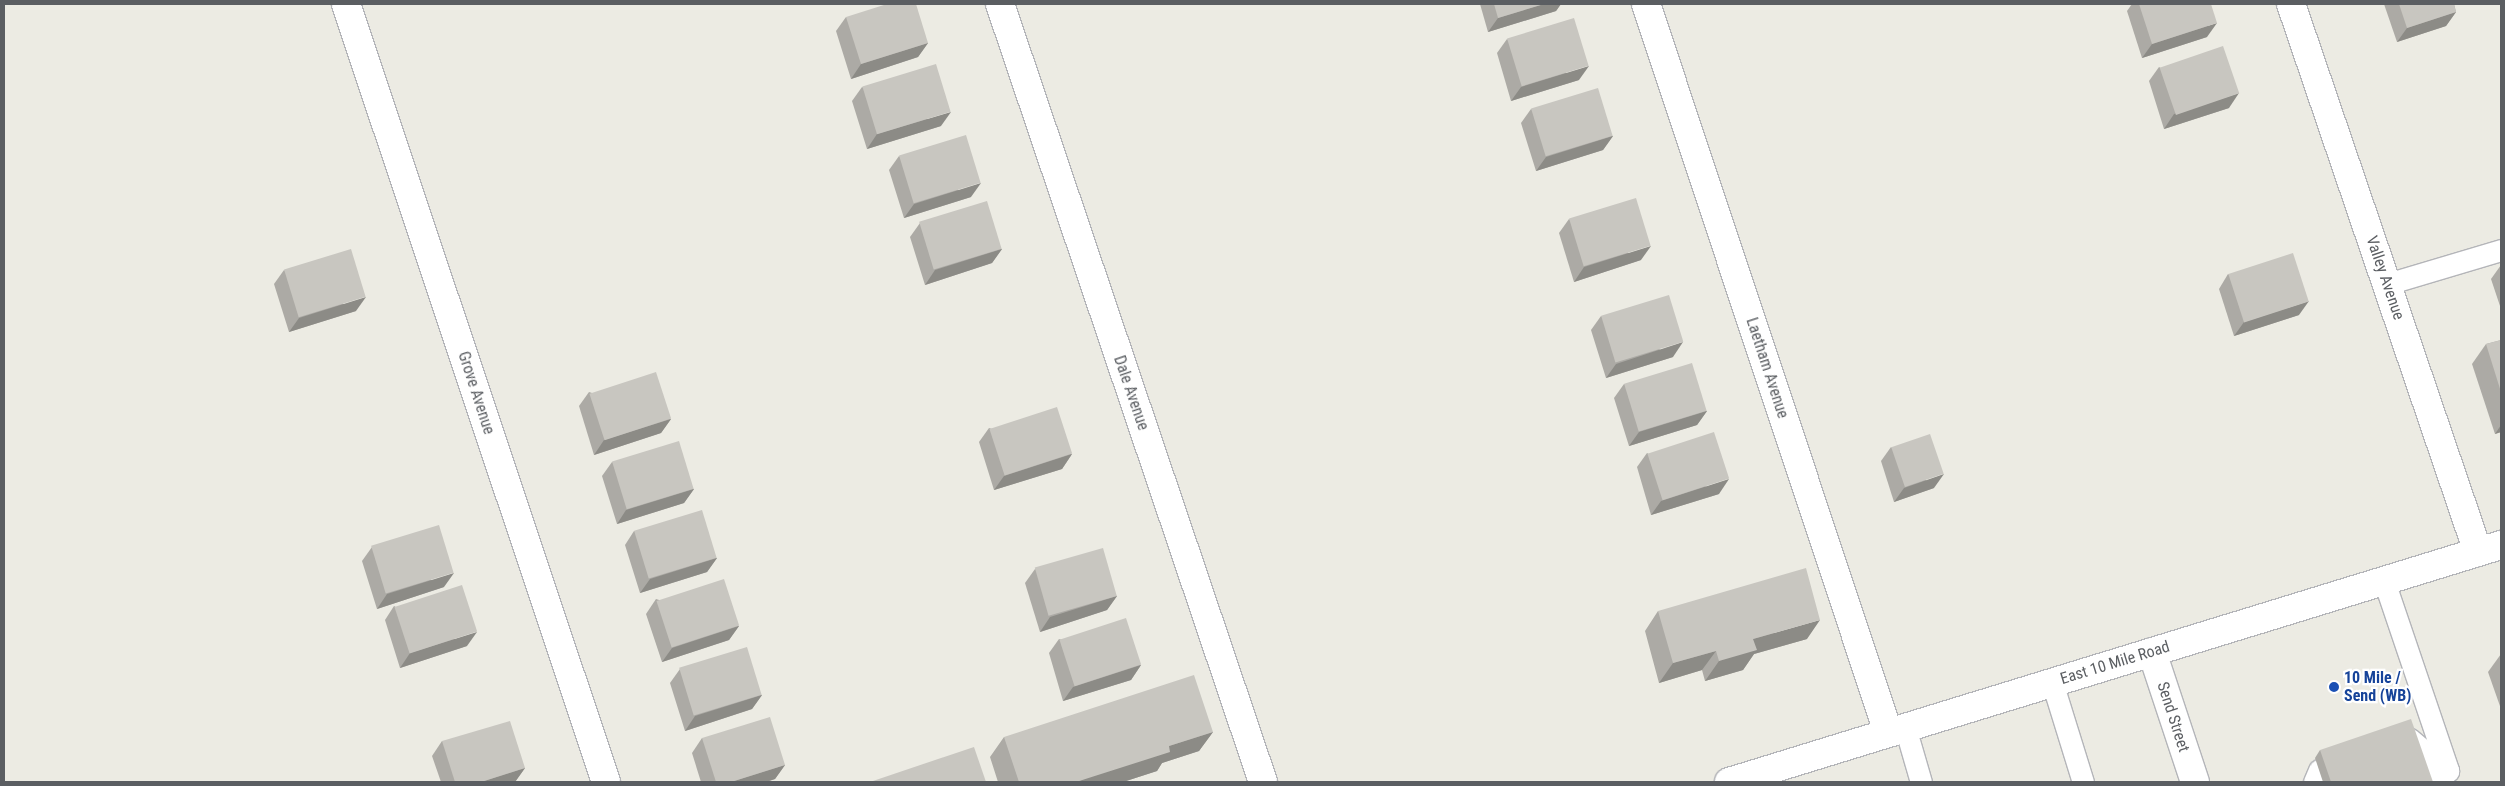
<!DOCTYPE html>
<html>
<head>
<meta charset="utf-8">
<style>
  body { margin:0 }
  #map { position:relative; width:2505px; height:786px; overflow:hidden; background:#ecebe3; font-family:"Roboto Condensed",sans-serif }
  div>[style] { position:absolute }
  .roads { filter:drop-shadow(1px 0 #b4b5b9) drop-shadow(-1px 0 #b4b5b9) drop-shadow(0 1px #b4b5b9) drop-shadow(0 -1px #b4b5b9) }
  .lane>* { height:21px; margin:-10.5px; padding:0 10.5px; transform-origin:10.5px; border-radius:10.5px; background:#fff }
  .street>* { height:28px; margin:-14px; padding:0 14px; transform-origin:14px; border-radius:14px; background:#fff }
  .secondary>* { height:28px; margin:-14px; padding:0 14px; transform-origin:14px; border-radius:14px; background:#fff }
  .wall>* { inset:0; background:#acaaa5 }
  .shaded-wall>* { inset:0; background:#8c8b86 }
  .building>* { inset:0; background:#c8c6c0; transform-origin:0 0 }
  .dots>* { width:14px; height:14px; translate:-50% -50%; box-sizing:border-box; border:2px solid #fff; border-radius:50% }
  span { translate:-50% -50%; white-space:nowrap; text-align:center; line-height:1.15; -webkit-text-stroke:4.5px #fff; paint-order:stroke }
  .street-label { font-size:16px; color:#5b5e62 }
  .transit-label { font-size:16px; color:#164399; font-weight:700 }
  .left { translate:0 -50%; text-align:left }
  .frame { position:absolute; inset:0; border:5px solid #5b5e62; pointer-events:none }
</style>
</head>
<body>
<div id="map">
  <div class="roads">
    <div class="lane">
      <div style="left:2387px;top:284px;width:119px;rotate:-16.6deg"></div>
      <div style="left:2384px;top:581px;width:200px;rotate:71.3deg"></div>
      <div style="left:2448px;top:770px;width:26px;rotate:164deg"></div>
      <div style="left:2052px;top:682px;width:105px;rotate:72.8deg"></div>
      <div style="left:1905px;top:727px;width:57px;rotate:73.8deg"></div>
      <div style="left:2410px;top:739px;width:50px;rotate:40.1deg"></div>
      <div style="left:2314px;top:782px;width:13px;rotate:-67deg"></div>
    </div>
    <div class="street">
      <div style="left:346px;top:4px;width:820px;rotate:71.52deg"></div>
      <div style="left:1000px;top:4px;width:821px;rotate:71.32deg"></div>
      <div style="left:1646px;top:4px;width:767px;rotate:71.61deg"></div>
      <div style="left:2291px;top:4px;width:579px;rotate:71.16deg"></div>
      <div style="left:2152px;top:652px;width:137px;rotate:71.7deg"></div>
    </div>
    <div class="secondary">
      <div style="left:1729px;top:782px;width:808px;rotate:-17.07deg"></div>
    </div>
  </div>
  <div class="wall">
    <div style="clip-path:polygon(1480px 4px,1561px 4px,1556px 11px,1488px 32px)"></div>
    <div style="clip-path:polygon(2132px 4px,2211px 4px,2207px 37px,2142px 58px,2127px 11px)"></div>
    <div style="clip-path:polygon(2384px 4px,2454px 4px,2456px 12px,2446px 26px,2397px 42px)"></div>
    <div style="clip-path:polygon(846px 17px,928px 43px,918px 57px,851px 79px,836px 31px)"></div>
    <div style="clip-path:polygon(1507px 39px,1579px 80px,1511px 101px,1497px 53px)"></div>
    <div style="clip-path:polygon(2159px 67px,2229px 108px,2164px 129px,2149px 81px)"></div>
    <div style="clip-path:polygon(862px 87px,941px 126px,867px 149px,852px 101px)"></div>
    <div style="clip-path:polygon(1531px 109px,1613px 136px,1603px 150px,1536px 171px,1521px 123px)"></div>
    <div style="clip-path:polygon(899px 156px,971px 197px,904px 218px,889px 170px)"></div>
    <div style="clip-path:polygon(1569px 219px,1641px 260px,1574px 282px,1559px 233px)"></div>
    <div style="clip-path:polygon(920px 223px,1002px 249px,992px 263px,925px 285px,910px 237px)"></div>
    <div style="clip-path:polygon(2501px 265px,2501px 309px,2491px 279px)"></div>
    <div style="clip-path:polygon(284px 270px,356px 311px,289px 332px,274px 284px)"></div>
    <div style="clip-path:polygon(2228px 274px,2299px 315px,2234px 336px,2219px 289px)"></div>
    <div style="clip-path:polygon(1601px 316px,1673px 357px,1606px 378px,1591px 330px)"></div>
    <div style="clip-path:polygon(2501px 340px,2501px 432px,2495px 434px,2472px 364px,2486px 344px)"></div>
    <div style="clip-path:polygon(1624px 384px,1707px 411px,1697px 425px,1629px 446px,1614px 398px)"></div>
    <div style="clip-path:polygon(589px 392px,671px 419px,661px 433px,594px 455px,579px 406px)"></div>
    <div style="clip-path:polygon(989px 428px,1072px 454px,1062px 469px,994px 490px,979px 442px)"></div>
    <div style="clip-path:polygon(1891px 447px,1934px 488px,1894px 502px,1881px 461px)"></div>
    <div style="clip-path:polygon(1647px 453px,1719px 494px,1651px 515px,1637px 467px)"></div>
    <div style="clip-path:polygon(612px 462px,694px 489px,684px 503px,617px 524px,602px 476px)"></div>
    <div style="clip-path:polygon(634px 531px,717px 558px,707px 572px,640px 593px,625px 545px)"></div>
    <div style="clip-path:polygon(372px 547px,444px 587px,377px 609px,362px 561px)"></div>
    <div style="clip-path:polygon(1035px 569px,1117px 596px,1107px 610px,1040px 632px,1025px 583px)"></div>
    <div style="clip-path:polygon(656px 599px,739px 626px,729px 640px,662px 662px,646px 614px)"></div>
    <div style="clip-path:polygon(394px 606px,467px 646px,400px 668px,385px 620px)"></div>
    <div style="clip-path:polygon(1658px 611px,1807px 639px,1754px 654px,1743px 670px,1705px 681px,1702px 670px,1659px 683px,1645px 631px)"></div>
    <div style="clip-path:polygon(1059px 639px,1141px 665px,1131px 680px,1063px 701px,1049px 653px)"></div>
    <div style="clip-path:polygon(2501px 654px,2501px 709px,2488px 672px)"></div>
    <div style="clip-path:polygon(680px 669px,762px 695px,752px 709px,685px 731px,670px 683px)"></div>
    <div style="clip-path:polygon(1213px 732px,1199px 751px,1162px 763px,1157px 771px,1123px 782px,998px 782px,990px 757px,1004px 737px)"></div>
    <div style="clip-path:polygon(702px 738px,785px 765px,775px 779px,766px 782px,701px 782px,692px 753px)"></div>
    <div style="clip-path:polygon(442px 741px,525px 768px,515px 782px,441px 782px,432px 756px)"></div>
    <div style="clip-path:polygon(2320px 750px,2433px 782px,2323px 782px,2315px 758px)"></div>
  </div>
  <div class="shaded-wall">
    <div style="clip-path:polygon(1544px 4px,1561px 4px,1556px 11px,1488px 32px,1498px 18px)"></div>
    <div style="clip-path:polygon(2456px 12px,2446px 26px,2397px 42px,2407px 28px)"></div>
    <div style="clip-path:polygon(2217px 23px,2207px 37px,2142px 58px,2152px 44px)"></div>
    <div style="clip-path:polygon(928px 43px,918px 57px,851px 79px,861px 64px)"></div>
    <div style="clip-path:polygon(1589px 66px,1579px 80px,1511px 101px,1521px 87px)"></div>
    <div style="clip-path:polygon(2239px 93px,2229px 108px,2164px 129px,2174px 114px)"></div>
    <div style="clip-path:polygon(951px 112px,941px 126px,867px 149px,877px 134px)"></div>
    <div style="clip-path:polygon(1613px 136px,1603px 150px,1536px 171px,1546px 157px)"></div>
    <div style="clip-path:polygon(981px 183px,971px 197px,904px 218px,914px 204px)"></div>
    <div style="clip-path:polygon(1651px 246px,1641px 260px,1574px 282px,1584px 267px)"></div>
    <div style="clip-path:polygon(1002px 249px,992px 263px,925px 285px,935px 270px)"></div>
    <div style="clip-path:polygon(366px 297px,356px 311px,289px 332px,299px 318px)"></div>
    <div style="clip-path:polygon(2309px 301px,2299px 315px,2234px 336px,2244px 322px)"></div>
    <div style="clip-path:polygon(1683px 342px,1673px 357px,1606px 378px,1616px 364px)"></div>
    <div style="clip-path:polygon(1707px 411px,1697px 425px,1629px 446px,1639px 432px)"></div>
    <div style="clip-path:polygon(671px 419px,661px 433px,594px 455px,604px 440px)"></div>
    <div style="clip-path:polygon(2501px 425px,2501px 432px,2495px 434px)"></div>
    <div style="clip-path:polygon(1072px 454px,1062px 469px,994px 490px,1004px 476px)"></div>
    <div style="clip-path:polygon(1944px 474px,1934px 488px,1894px 502px,1904px 488px)"></div>
    <div style="clip-path:polygon(1729px 479px,1719px 494px,1651px 515px,1661px 501px)"></div>
    <div style="clip-path:polygon(694px 489px,684px 503px,617px 524px,626px 510px)"></div>
    <div style="clip-path:polygon(717px 558px,707px 572px,640px 593px,650px 579px)"></div>
    <div style="clip-path:polygon(454px 573px,444px 587px,377px 609px,387px 594px)"></div>
    <div style="clip-path:polygon(1117px 596px,1107px 610px,1040px 632px,1050px 617px)"></div>
    <div style="clip-path:polygon(1820px 620px,1807px 639px,1754px 654px,1743px 670px,1705px 681px,1719px 661px,1753px 639px)"></div>
    <div style="clip-path:polygon(739px 626px,729px 640px,662px 662px,672px 648px)"></div>
    <div style="clip-path:polygon(477px 632px,467px 646px,400px 668px,410px 653px)"></div>
    <div style="clip-path:polygon(1716px 651px,1702px 670px,1659px 683px,1673px 663px)"></div>
    <div style="clip-path:polygon(1141px 665px,1131px 680px,1063px 701px,1073px 687px)"></div>
    <div style="clip-path:polygon(762px 695px,752px 709px,685px 731px,695px 716px)"></div>
    <div style="clip-path:polygon(1213px 732px,1199px 751px,1162px 763px,1157px 771px,1123px 782px,1076px 782px,1169px 746px)"></div>
    <div style="clip-path:polygon(785px 765px,775px 779px,766px 782px,731px 782px)"></div>
    <div style="clip-path:polygon(525px 768px,515px 782px,481px 782px)"></div>
  </div>
  <div class="building">
    <div style="clip-path:polygon(887px 4px,916px 4px,928px 43px,861px 64px,846px 17px)"></div>
    <div style="clip-path:polygon(1494px 4px,1544px 4px,1498px 18px)"></div>
    <div style="clip-path:polygon(2139px 4px,2211px 4px,2217px 23px,2152px 44px)"></div>
    <div style="clip-path:polygon(2399px 4px,2454px 4px,2456px 12px,2407px 28px)"></div>
    <div style="left:1574px;top:18px;width:50px;height:70px;rotate:73deg"></div>
    <div style="left:2223px;top:46px;width:50px;height:67px;rotate:71deg"></div>
    <div style="left:936px;top:64px;width:50px;height:77px;rotate:73deg"></div>
    <div style="left:1598px;top:88px;width:50px;height:70px;rotate:73deg"></div>
    <div style="left:966px;top:135px;width:50px;height:70px;rotate:73deg"></div>
    <div style="left:1636px;top:198px;width:50px;height:70px;rotate:73deg"></div>
    <div style="left:987px;top:201px;width:50px;height:71px;rotate:73deg"></div>
    <div style="left:351px;top:249px;width:50px;height:70px;rotate:73deg"></div>
    <div style="left:2293px;top:253px;width:51px;height:68px;rotate:72deg"></div>
    <div style="left:1669px;top:295px;width:49px;height:71px;rotate:73deg"></div>
    <div style="clip-path:polygon(2501px 340px,2501px 392px,2486px 344px)"></div>
    <div style="left:1692px;top:363px;width:50px;height:71px;rotate:73deg"></div>
    <div style="left:656px;top:372px;width:49px;height:70px;rotate:72deg"></div>
    <div style="left:1057px;top:407px;width:49px;height:71px;rotate:72deg"></div>
    <div style="left:1714px;top:432px;width:49px;height:70px;rotate:72deg"></div>
    <div style="left:1930px;top:434px;width:42px;height:41px;rotate:71deg"></div>
    <div style="left:679px;top:441px;width:50px;height:70px;rotate:73deg"></div>
    <div style="left:702px;top:510px;width:50px;height:71px;rotate:73deg"></div>
    <div style="left:439px;top:525px;width:50px;height:71px;rotate:73deg"></div>
    <div style="left:1103px;top:548px;width:50px;height:71px;rotate:74deg"></div>
    <div style="clip-path:polygon(1806px 568px,1820px 620px,1753px 639px,1757px 650px,1719px 661px,1716px 651px,1673px 663px,1658px 611px)"></div>
    <div style="left:724px;top:579px;width:49px;height:71px;rotate:72deg"></div>
    <div style="left:462px;top:585px;width:49px;height:71px;rotate:72deg"></div>
    <div style="left:1126px;top:618px;width:49px;height:70px;rotate:72deg"></div>
    <div style="left:747px;top:647px;width:50px;height:71px;rotate:73deg"></div>
    <div style="clip-path:polygon(1194px 675px,1213px 732px,1169px 746px,1170px 752px,1076px 782px,1019px 782px,1004px 737px)"></div>
    <div style="clip-path:polygon(770px 717px,785px 765px,731px 782px,716px 782px,702px 738px)"></div>
    <div style="clip-path:polygon(2411px 719px,2433px 782px,2331px 782px,2320px 750px)"></div>
    <div style="clip-path:polygon(510px 721px,525px 768px,481px 782px,455px 782px,442px 741px)"></div>
    <div style="clip-path:polygon(974px 747px,986px 782px,870px 782px)"></div>
  </div>
  <div class="dots">
    <div style="left:2334px;top:687px;background:#1a4fb4"></div>
  </div>
  <div class="street-label">
    <span style="left:2385px;top:278px;rotate:71deg">Valley Avenue</span>
    <span style="left:1767px;top:368px;rotate:72deg">Laetham Avenue</span>
    <span style="left:476px;top:393px;rotate:72deg">Grove Avenue</span>
    <span style="left:1131px;top:393px;rotate:71deg">Dale Avenue</span>
    <span style="left:2115px;top:663px;rotate:-17deg">East 10 Mile Road</span>
    <span style="left:2173px;top:717px;rotate:72deg">Send Street</span>
  </div>
  <div class="transit-label">
    <span class="left" style="left:2344px;top:687px">10 Mile /<br>Send (WB)</span>
  </div>
  <div class="frame"></div>
</div>
</body>
</html>
